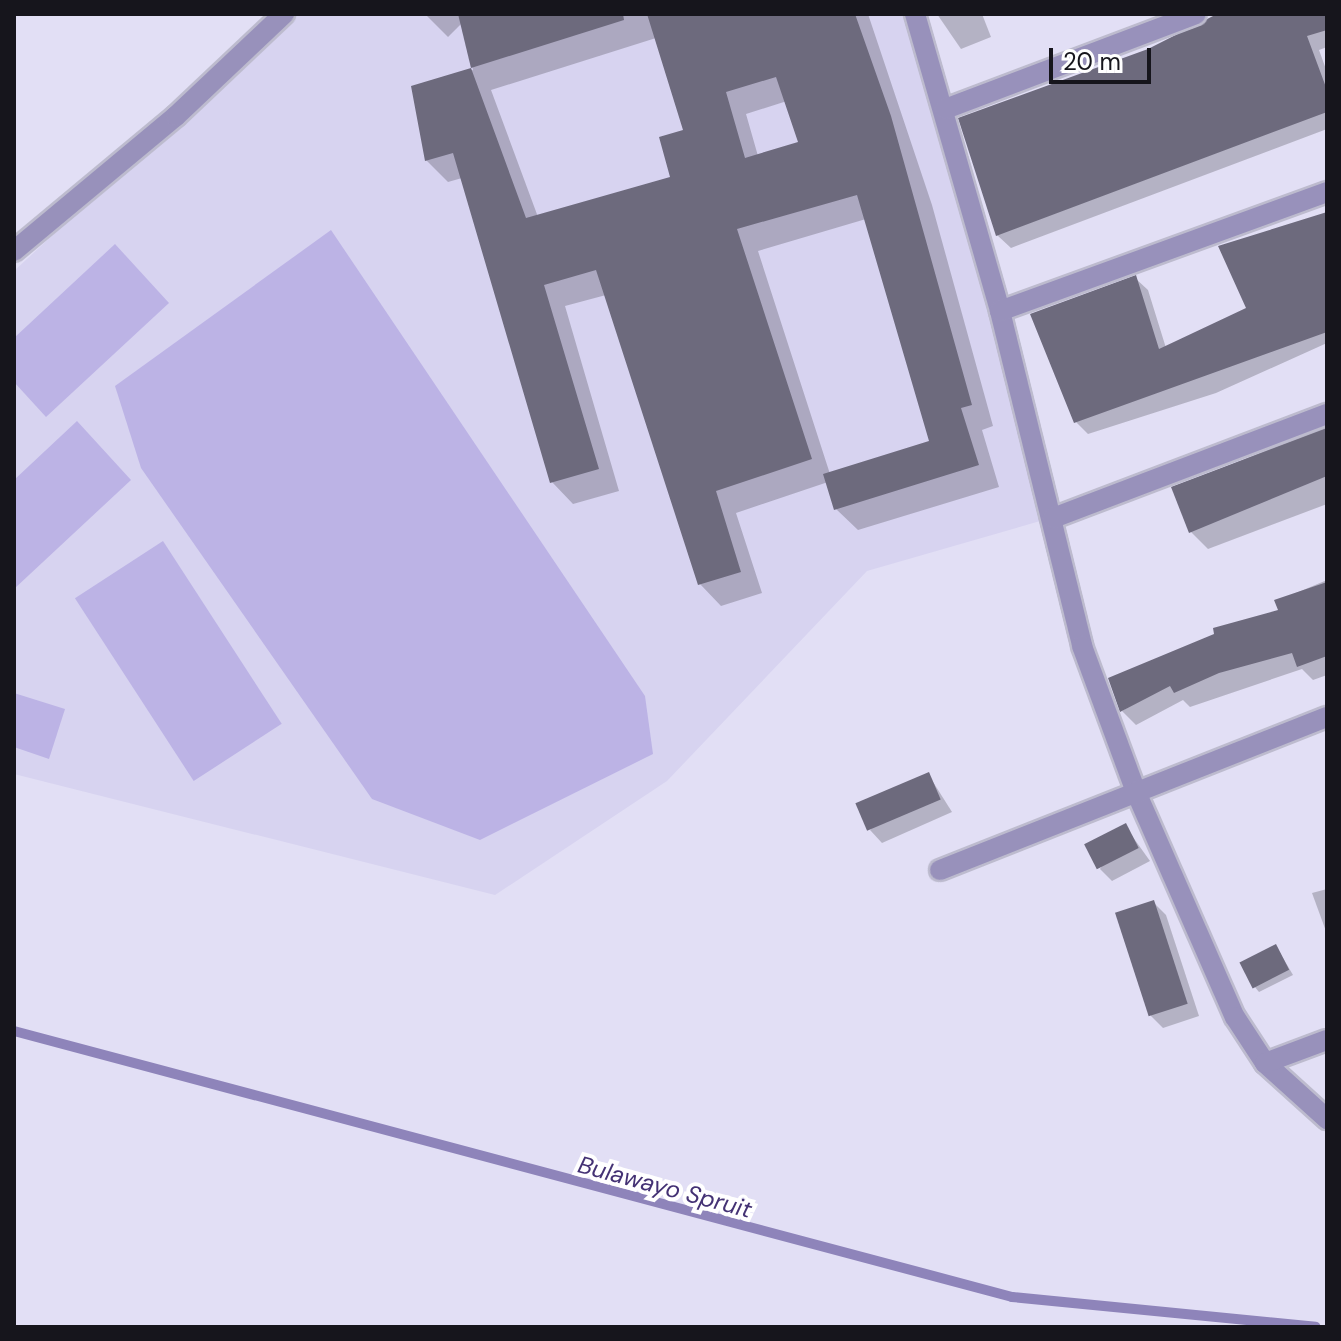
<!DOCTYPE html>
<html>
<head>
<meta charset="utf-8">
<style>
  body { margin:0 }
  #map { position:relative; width:1341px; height:1341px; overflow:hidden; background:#e2dff5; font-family:"DM Sans",sans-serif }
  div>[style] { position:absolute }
  .built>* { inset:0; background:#d7d3f0 }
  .green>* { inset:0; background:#bcb3e5; transform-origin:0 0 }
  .shadow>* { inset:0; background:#0003 }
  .stream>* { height:10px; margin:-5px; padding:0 5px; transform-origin:5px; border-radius:5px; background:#8e84ba }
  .building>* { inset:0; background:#6d6a7d; transform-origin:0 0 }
  .roads { filter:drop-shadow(2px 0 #bdbbce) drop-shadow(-2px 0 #bdbbce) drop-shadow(0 2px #bdbbce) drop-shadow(0 -2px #bdbbce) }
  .minor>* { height:20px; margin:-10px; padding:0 10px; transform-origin:10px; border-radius:10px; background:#9891bb }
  span { translate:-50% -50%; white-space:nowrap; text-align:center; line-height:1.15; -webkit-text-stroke:8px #fff; paint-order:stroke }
  .water-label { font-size:24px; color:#443274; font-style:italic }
  .frame { position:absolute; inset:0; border:16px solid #16151c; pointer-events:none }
  .scale { position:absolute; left:1049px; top:48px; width:102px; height:36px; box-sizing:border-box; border:4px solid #16151c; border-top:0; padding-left:10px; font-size:24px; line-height:28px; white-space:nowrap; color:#16151c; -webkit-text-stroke:6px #fff; paint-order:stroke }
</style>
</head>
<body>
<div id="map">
  <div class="built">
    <div style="clip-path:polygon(291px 14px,909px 14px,1047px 519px,867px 571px,667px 781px,495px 895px,14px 774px,14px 271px)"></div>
  </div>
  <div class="green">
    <div style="clip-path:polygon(331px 230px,645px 696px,653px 754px,480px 840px,372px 799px,141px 468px,115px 386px)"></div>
    <div style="clip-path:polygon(115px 244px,169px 303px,46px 417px,14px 382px,14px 338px)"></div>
    <div style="clip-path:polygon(77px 421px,131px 480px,14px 589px,14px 480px)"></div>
    <div style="left:163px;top:541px;width:218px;height:105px;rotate:57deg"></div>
    <div style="clip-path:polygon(14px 693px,65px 709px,49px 759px,14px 747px)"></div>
  </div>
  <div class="shadow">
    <div style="clip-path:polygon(evenodd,425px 14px,868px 14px,932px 205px,993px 426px,982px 430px,999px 487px,858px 530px,836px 509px,828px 482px,736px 513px,762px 593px,721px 606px,700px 584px,606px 295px,565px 306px,619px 491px,573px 504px,552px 482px,462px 178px,448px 182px,426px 160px,413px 87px,473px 70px,462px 23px,448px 37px,425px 14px,656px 38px,686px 131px,673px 178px,538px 217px,491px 90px,656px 38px,425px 14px,787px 101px,801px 144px,758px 156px,746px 114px,787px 101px,425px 14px,866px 219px,932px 443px,830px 474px,758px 251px,866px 219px)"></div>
    <div style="clip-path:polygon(937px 14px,982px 14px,991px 37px,961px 49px)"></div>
    <div style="clip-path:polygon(1225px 14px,1325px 14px,1327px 47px,1319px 50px,1327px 72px,1327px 129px,1011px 248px,997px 235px,1149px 51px)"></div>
    <div style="clip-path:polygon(1327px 216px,1327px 343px,1216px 393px,1088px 434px,1076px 422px,1135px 278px,1148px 290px,1166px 348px,1249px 309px)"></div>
    <div style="clip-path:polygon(1327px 425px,1327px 504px,1208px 549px,1191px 532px,1174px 488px)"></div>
    <div style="clip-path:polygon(1327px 580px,1327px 675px,1313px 680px,1302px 669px,1190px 707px,1183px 700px,1136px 725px,1122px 711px,1280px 612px,1277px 601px)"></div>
    <div style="clip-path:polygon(928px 774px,952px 812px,882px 843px,870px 830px)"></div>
    <div style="clip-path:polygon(1125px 826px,1150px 861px,1112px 881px,1100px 869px)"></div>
    <div style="clip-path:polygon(1327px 889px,1327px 934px,1312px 893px)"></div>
    <div style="clip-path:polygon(1154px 903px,1166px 915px,1199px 1016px,1163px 1028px,1151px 1016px)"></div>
    <div style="clip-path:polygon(1276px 946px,1293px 975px,1259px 992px,1254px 986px)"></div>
  </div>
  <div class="stream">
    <div style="left:14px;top:1031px;width:1033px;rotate:14.92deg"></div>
    <div style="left:1012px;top:1297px;width:305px;rotate:5.6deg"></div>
  </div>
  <div class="building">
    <div style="clip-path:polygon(458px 14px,623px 14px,624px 20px,471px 68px)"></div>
    <div style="clip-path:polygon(evenodd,647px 14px,855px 14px,891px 116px,972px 405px,961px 408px,979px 465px,834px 510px,823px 474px,929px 441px,857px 195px,737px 229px,812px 459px,716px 491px,741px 572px,698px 585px,596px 270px,544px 285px,599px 469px,550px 483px,453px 153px,425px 161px,411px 86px,471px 68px,526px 218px,670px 177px,659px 137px,683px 130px,647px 14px,776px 77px,798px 142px,745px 158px,726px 92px,776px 77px)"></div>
    <div style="clip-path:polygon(1217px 14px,1327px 14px,1327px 30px,1307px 36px,1327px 90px,1327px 112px,996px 236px,958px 118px,1148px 49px)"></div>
    <div style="clip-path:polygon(1327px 212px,1327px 332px,1074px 423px,1030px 314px,1136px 275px,1159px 349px,1246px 308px,1218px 246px)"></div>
    <div style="clip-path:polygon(1327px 428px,1327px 476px,1189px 533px,1171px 487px)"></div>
    <div style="clip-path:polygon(1327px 582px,1327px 656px,1297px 667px,1292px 653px,1219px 673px,1174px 693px,1170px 686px,1120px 712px,1108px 678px,1214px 634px,1213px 628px,1278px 610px,1274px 600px)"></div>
    <div style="left:929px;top:772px;width:30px;height:80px;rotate:67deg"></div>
    <div style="left:1126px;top:823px;width:28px;height:47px;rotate:63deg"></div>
    <div style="left:1154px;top:900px;width:109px;height:41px;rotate:72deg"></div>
    <div style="left:1276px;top:944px;width:29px;height:41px;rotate:63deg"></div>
  </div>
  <div class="roads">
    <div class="minor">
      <div style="left:915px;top:14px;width:309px;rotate:74deg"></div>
      <div style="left:1000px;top:311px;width:345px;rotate:76.2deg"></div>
      <div style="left:1082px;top:646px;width:156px;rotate:69.7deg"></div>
      <div style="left:1136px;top:792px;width:246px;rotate:66.3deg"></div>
      <div style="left:1235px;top:1017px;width:55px;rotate:56.9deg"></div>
      <div style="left:1265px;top:1063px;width:84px;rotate:42.1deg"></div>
      <div style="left:945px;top:109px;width:268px;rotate:-20.7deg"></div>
      <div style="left:14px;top:251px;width:211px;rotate:-39.8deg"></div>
      <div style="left:176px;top:116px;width:149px;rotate:-43.4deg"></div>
      <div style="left:1000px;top:311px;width:348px;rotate:-20deg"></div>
      <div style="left:1053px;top:518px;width:293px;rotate:-20.8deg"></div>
      <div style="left:940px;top:870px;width:416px;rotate:-21.6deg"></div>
      <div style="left:1265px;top:1063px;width:66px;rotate:-20.4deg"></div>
    </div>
  </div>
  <div class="water-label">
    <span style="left:665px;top:1187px;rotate:15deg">Bulawayo Spruit</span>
  </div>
  <div class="frame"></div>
  <div class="scale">20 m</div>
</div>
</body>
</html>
